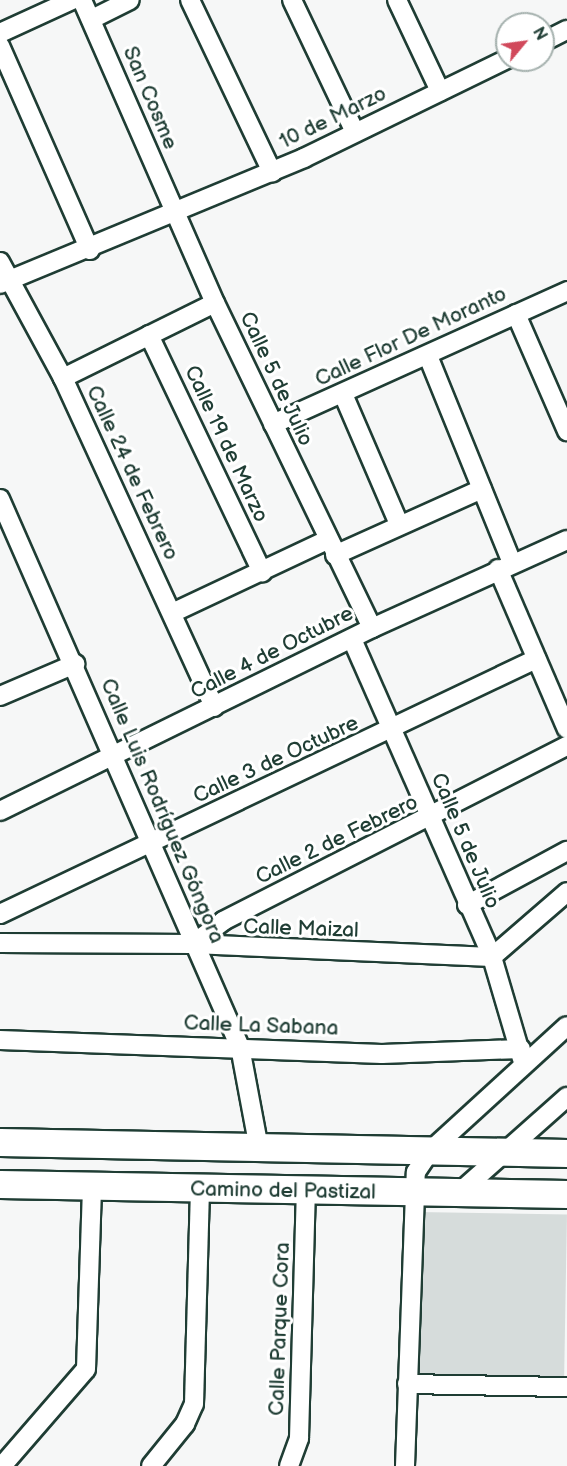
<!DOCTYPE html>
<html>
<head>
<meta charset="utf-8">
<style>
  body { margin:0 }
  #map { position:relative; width:567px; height:1466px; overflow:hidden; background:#f6f7f7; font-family:"Balsamiq Sans",sans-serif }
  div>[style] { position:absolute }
  .green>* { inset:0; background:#d6dcdb; transform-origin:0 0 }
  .roads { filter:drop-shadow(2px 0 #1f3d34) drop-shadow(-2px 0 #1f3d34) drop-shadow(0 2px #1f3d34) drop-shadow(0 -2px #1f3d34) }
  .street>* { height:18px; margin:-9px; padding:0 9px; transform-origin:9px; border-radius:9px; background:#fff }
  .secondary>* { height:27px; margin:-13.5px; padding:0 13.5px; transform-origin:13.5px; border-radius:13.5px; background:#fff }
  span { translate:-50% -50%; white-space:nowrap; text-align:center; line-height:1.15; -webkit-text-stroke:6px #fff; paint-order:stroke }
  .street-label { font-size:21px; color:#1f3d34 }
  .north { position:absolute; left:495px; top:12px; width:60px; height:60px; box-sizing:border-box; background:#fff; border:2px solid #a5b1ae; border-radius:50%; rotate:61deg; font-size:16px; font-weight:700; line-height:24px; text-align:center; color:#1f3d34 }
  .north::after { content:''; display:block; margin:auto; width:21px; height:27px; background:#d1495b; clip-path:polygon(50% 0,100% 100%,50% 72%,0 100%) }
</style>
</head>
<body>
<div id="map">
  <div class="green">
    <div style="left:418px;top:1212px;width:149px;height:163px;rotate:1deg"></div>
  </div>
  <div class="roads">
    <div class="street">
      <div style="left:82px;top:0;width:331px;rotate:66.3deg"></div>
      <div style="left:215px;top:303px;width:361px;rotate:64.2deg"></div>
      <div style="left:190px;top:0;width:191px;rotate:64.5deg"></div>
      <div style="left:292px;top:0;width:146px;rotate:64.5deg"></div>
      <div style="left:397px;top:0;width:101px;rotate:64.7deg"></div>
      <div style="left:92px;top:19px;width:42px;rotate:-26.6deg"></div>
      <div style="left:0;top:33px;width:79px;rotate:-24.6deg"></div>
      <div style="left:543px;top:42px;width:27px;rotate:-27deg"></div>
      <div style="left:0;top:46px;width:223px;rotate:66.2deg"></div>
      <div style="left:0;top:262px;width:132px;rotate:61.5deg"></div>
      <div style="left:63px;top:378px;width:362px;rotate:65.3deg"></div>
      <div style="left:0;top:284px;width:329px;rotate:-22.5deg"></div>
      <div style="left:304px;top:158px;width:226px;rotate:-26deg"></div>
      <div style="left:516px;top:314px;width:128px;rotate:66.4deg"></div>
      <div style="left:149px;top:335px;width:263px;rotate:64.5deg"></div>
      <div style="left:428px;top:356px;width:223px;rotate:67.9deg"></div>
      <div style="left:63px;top:378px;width:169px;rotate:-26.3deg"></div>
      <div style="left:343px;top:394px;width:142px;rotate:66.7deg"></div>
      <div style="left:273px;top:424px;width:323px;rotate:-24.3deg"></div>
      <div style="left:0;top:499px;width:598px;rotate:66.35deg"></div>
      <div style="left:240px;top:1047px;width:104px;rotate:79.4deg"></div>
      <div style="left:335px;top:555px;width:161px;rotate:-24.2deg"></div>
      <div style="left:498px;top:569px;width:174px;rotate:66.7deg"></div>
      <div style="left:172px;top:613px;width:171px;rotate:-25.2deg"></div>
      <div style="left:352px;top:639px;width:347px;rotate:66.2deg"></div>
      <div style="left:492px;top:957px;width:106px;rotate:73.6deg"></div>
      <div style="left:0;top:696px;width:82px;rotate:-23.1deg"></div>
      <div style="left:0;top:811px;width:415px;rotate:-26.2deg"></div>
      <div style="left:372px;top:628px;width:214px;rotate:-24.3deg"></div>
      <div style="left:467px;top:905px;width:114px;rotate:-28.4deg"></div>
      <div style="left:0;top:914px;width:594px;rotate:-25.44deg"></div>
      <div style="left:0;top:943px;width:193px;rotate:0.3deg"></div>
      <div style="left:193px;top:944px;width:299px;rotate:2.5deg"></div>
      <div style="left:492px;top:957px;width:99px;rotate:-40.9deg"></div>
      <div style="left:193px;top:944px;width:38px;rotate:-37deg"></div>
      <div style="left:223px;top:921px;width:386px;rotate:-27deg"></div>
      <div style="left:0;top:1040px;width:382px;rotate:2.1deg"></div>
      <div style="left:382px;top:1054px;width:139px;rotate:-2.1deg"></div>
      <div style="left:461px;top:1191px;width:142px;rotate:-41.6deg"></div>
      <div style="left:407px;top:1384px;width:160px;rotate:1.1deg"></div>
      <div style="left:2px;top:1466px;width:128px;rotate:-49.1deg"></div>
      <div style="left:86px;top:1369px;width:183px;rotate:-88.1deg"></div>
      <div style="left:151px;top:1466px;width:54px;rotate:-51deg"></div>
      <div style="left:185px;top:1424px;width:22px;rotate:-66deg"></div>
      <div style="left:194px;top:1404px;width:214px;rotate:-88.4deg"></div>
      <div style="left:289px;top:1466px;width:30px;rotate:-70deg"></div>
      <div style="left:299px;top:1438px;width:247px;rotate:-88.4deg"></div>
      <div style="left:405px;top:1466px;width:294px;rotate:-87.9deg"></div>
      <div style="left:416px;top:1172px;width:25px;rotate:-56deg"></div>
      <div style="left:430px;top:1151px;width:185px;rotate:-42.4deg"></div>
    </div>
    <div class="secondary">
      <div style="left:0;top:1142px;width:567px;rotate:1.11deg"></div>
      <div style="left:0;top:1184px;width:567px;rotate:1.01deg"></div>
    </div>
  </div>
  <div class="street-label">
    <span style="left:150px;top:98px;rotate:67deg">San Cosme</span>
    <span style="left:333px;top:118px;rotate:-26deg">10 de Marzo</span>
    <span style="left:411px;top:337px;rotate:-25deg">Calle Flor De Moranto</span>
    <span style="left:276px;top:379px;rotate:65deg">Calle 5 de Julio</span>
    <span style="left:226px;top:444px;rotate:65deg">Calle 19 de Marzo</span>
    <span style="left:132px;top:473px;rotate:65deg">Calle 24 de Febrero</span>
    <span style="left:272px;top:653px;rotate:-27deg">Calle 4 de Octubre</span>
    <span style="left:276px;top:760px;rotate:-25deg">Calle 3 de Octubre</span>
    <span style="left:162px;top:811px;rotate:67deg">Calle Luis Rodríguez Góngora</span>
    <span style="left:337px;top:840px;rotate:-26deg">Calle 2 de Febrero</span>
    <span style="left:465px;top:841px;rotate:67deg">Calle 5 de Julio</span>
    <span style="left:301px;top:929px;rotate:2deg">Calle Maizal</span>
    <span style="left:261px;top:1026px;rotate:2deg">Calle La Sabana</span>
    <span style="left:283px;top:1191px;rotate:1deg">Camino del Pastizal</span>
    <span style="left:280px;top:1329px;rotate:-88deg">Calle Parque Cora</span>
  </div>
  <div class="north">N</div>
</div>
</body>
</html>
